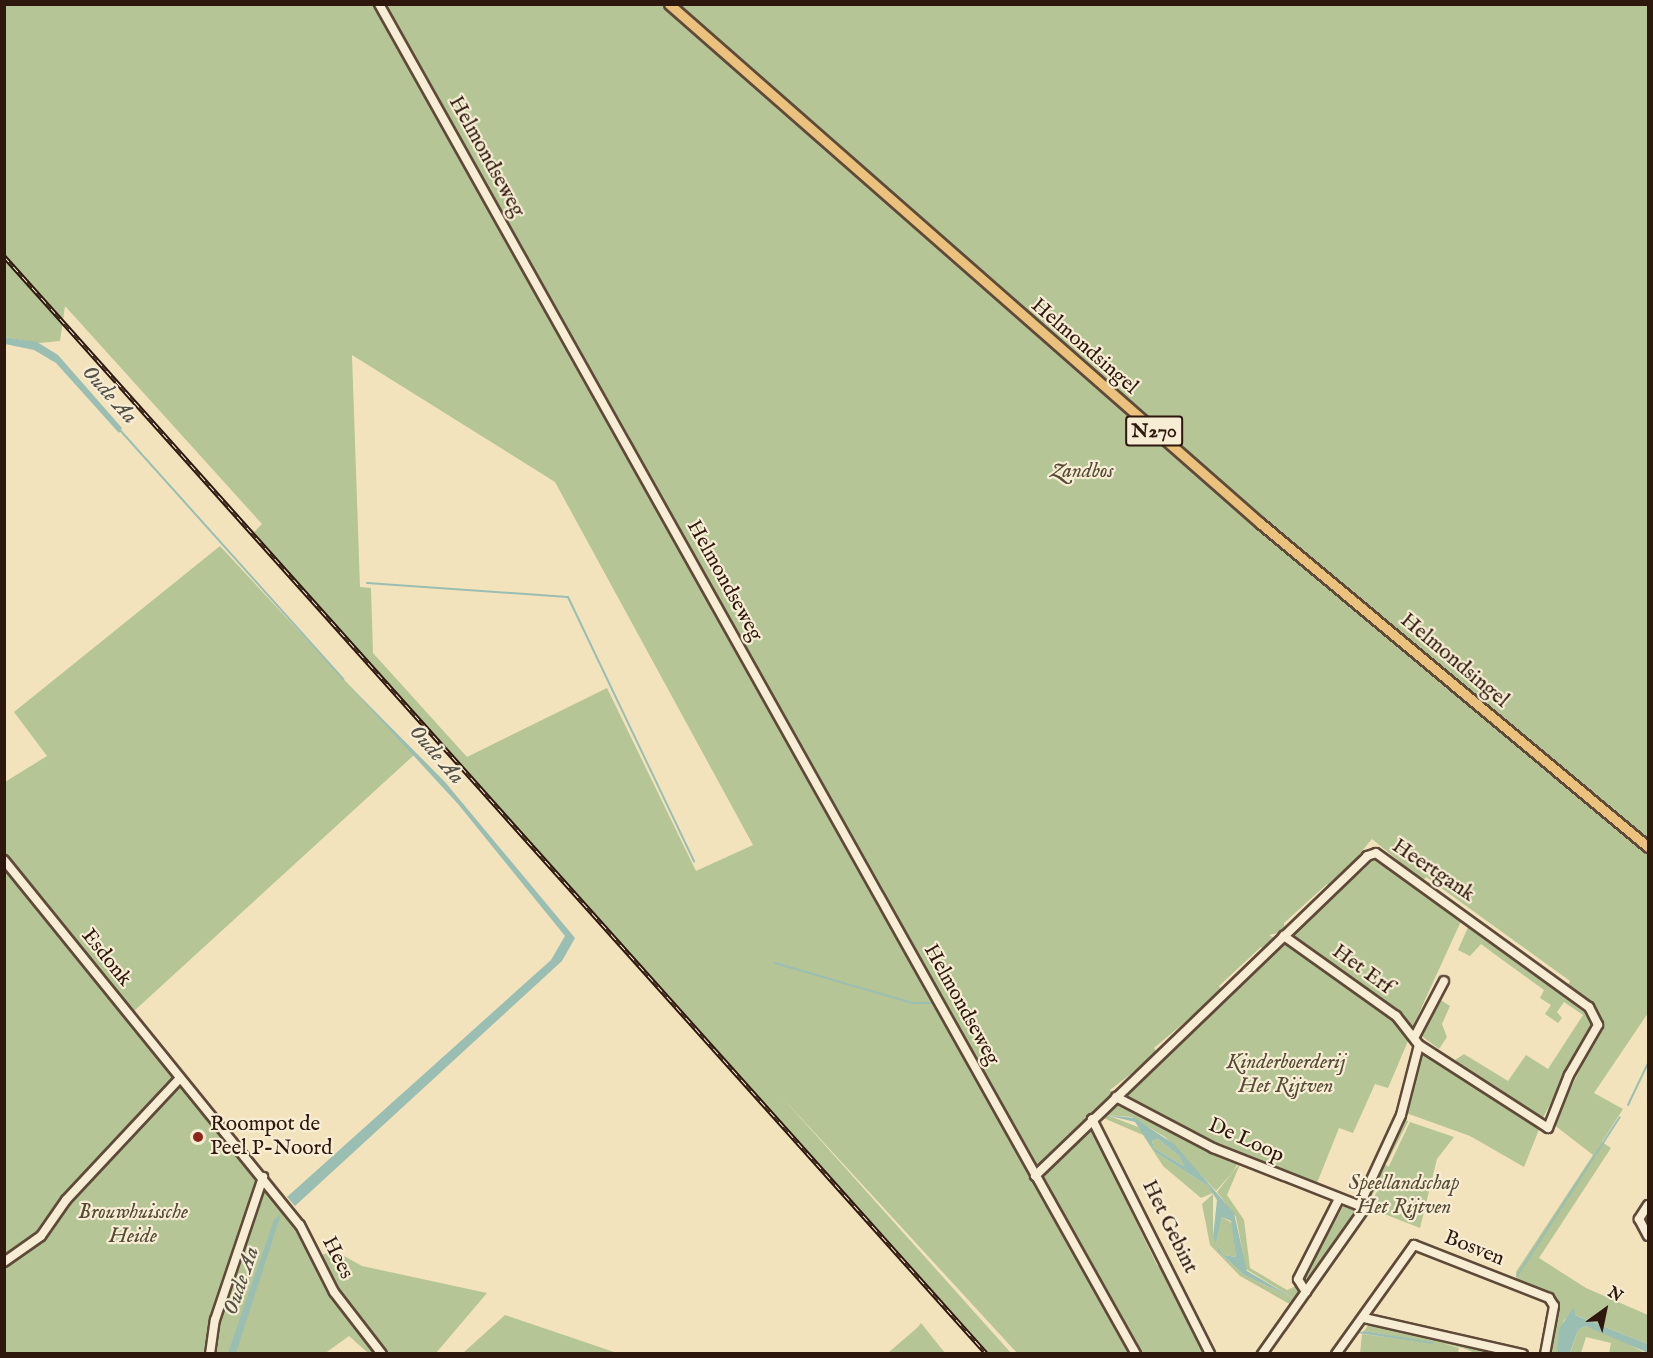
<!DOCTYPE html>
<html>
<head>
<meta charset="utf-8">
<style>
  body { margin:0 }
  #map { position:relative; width:1653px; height:1358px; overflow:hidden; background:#f3e3bd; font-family:"IM FELL English",serif }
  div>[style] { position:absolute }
  .green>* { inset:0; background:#b5c595; transform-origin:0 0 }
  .water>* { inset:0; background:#9bbeb2 }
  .stream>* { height:2px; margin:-1px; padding:0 1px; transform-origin:1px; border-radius:1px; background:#9bbeb2 }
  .roads { filter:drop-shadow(2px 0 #5f4a39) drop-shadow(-2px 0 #5f4a39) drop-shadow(0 2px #5f4a39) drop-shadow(0 -2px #5f4a39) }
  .minor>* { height:8px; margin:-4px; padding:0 4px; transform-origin:4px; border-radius:4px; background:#f7edd4 }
  .major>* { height:9px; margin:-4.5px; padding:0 4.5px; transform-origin:4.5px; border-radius:4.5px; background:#eac27e }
  .rail>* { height:4.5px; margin-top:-2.25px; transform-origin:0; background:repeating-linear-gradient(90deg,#f7edd4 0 7px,#2e170d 0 14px); box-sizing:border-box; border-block:2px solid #2e170d }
  .dots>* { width:16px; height:16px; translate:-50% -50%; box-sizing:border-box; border:3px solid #f7edd4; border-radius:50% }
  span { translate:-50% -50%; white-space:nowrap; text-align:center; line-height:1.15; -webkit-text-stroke:4.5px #f7edd4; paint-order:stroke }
  .shield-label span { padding:2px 4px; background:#f7edd4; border:2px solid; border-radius:4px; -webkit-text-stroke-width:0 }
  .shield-label { font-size:20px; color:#2e170d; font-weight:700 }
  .street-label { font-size:21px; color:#2e170d }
  .park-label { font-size:21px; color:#564b36; font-style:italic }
  .poi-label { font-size:21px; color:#2e170d }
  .left { translate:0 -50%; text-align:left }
  .water-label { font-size:22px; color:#545147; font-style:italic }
  .frame { position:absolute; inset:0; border:6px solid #2e170d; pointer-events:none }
  .north { position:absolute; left:1575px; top:1280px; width:60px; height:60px; -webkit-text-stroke:4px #f7edd4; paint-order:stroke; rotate:33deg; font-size:16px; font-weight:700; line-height:24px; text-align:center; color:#2e170d }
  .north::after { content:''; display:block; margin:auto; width:21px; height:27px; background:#2e170d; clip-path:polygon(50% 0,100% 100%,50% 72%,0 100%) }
</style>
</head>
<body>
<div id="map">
  <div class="green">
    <div style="clip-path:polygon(evenodd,4px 5px,1648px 5px,1648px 1013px,1594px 1093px,1623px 1109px,1602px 1142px,1611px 1148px,1539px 1258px,1586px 1288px,1648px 1315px,1648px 1344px,1573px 1314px,1564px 1320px,1557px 1353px,1549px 1353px,1557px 1304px,1552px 1296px,1517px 1281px,1516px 1272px,1593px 1155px,1553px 1124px,1600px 1029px,1599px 1016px,1567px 987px,1570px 981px,1426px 877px,1423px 881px,1372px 839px,1331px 888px,1327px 884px,1284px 923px,1284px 932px,1269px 935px,1276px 939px,1265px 950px,1261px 947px,1219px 986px,1222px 991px,1154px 1048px,1158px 1053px,1110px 1090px,1114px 1095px,1090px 1127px,1157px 1265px,1170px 1274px,1208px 1353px,1017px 1353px,780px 1095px,1011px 1353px,989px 1353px,252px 534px,262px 524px,65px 306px,60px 341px,39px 343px,5px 337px,4px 5px,352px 355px,555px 482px,753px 845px,696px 871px,607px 688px,467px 757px,373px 653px,371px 588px,360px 587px,352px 355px)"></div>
    <div style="clip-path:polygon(220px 546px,414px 755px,134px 1011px,125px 1001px,317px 1256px,335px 1251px,362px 1266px,487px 1293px,436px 1353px,368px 1353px,349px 1336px,324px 1354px,5px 1354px,5px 782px,47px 756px,14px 712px)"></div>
    <div style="clip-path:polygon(1377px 857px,1462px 919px,1413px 1026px,1293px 935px)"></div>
    <div style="clip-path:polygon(1469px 925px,1590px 1017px,1593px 1026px,1541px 1121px,1455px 1060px,1464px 1054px,1508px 1081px,1526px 1055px,1548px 1069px,1583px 1015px,1564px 1002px,1557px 1012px,1562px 1018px,1558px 1023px,1545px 1014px,1551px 1005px,1540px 998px,1544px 990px,1493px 953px,1481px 944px,1470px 956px,1458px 950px)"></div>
    <div style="clip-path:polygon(1285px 944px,1411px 1034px,1388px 1088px,1375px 1084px,1353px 1133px,1339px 1128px,1315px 1188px,1216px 1145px,1124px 1095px)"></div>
    <div style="clip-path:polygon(1436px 997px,1450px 1006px,1442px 1024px,1447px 1037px,1439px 1049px,1419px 1034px)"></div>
    <div style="clip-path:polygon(1423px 1050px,1540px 1127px,1524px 1167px,1470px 1136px,1406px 1113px)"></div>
    <div style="clip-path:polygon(1115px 1104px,1239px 1161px,1233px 1172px,1216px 1191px,1165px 1137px,1132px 1117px,1107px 1115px,1143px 1129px,1155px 1152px,1208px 1186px,1213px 1193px,1201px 1198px,1163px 1166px,1143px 1135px,1101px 1117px)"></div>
    <div style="left:1402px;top:1118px;width:7px;height:46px;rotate:27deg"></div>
    <div style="clip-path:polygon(1410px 1122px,1454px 1137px,1437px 1159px,1420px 1228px,1369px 1208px)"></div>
    <div style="clip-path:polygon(1158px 1139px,1179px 1156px,1184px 1166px,1154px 1148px,1152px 1141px)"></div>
    <div style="clip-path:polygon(1241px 1162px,1227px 1195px,1244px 1220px,1250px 1268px,1287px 1290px,1296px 1286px,1302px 1292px,1293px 1306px,1240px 1276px,1210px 1245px,1202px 1204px,1213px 1194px,1213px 1237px,1220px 1253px,1244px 1275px,1295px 1299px,1246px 1269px,1236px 1217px,1217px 1192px)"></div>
    <div style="clip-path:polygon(1382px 1162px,1390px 1168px,1366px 1204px,1364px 1202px)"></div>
    <div style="clip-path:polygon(1344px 1205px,1361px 1212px,1305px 1289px,1300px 1286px)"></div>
    <div style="clip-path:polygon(1222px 1217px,1232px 1223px,1236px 1257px,1224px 1255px,1216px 1244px)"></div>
    <div style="clip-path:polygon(505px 1315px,617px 1353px,463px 1353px)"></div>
    <div style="clip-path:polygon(921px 1323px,945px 1353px,888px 1353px,918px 1327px)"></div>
    <div style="clip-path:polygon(1369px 1324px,1473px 1345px,1502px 1353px,1475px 1353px,1463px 1348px,1441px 1343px,1459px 1348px,1458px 1353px,1360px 1354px,1362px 1334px,1434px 1343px,1364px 1331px)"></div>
    <div style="clip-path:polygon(1586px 1326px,1599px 1328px,1645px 1353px,1609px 1353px,1611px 1343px,1586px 1337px,1581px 1353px,1570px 1354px,1578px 1330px)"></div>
  </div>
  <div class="water">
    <div style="clip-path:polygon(4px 337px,37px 342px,58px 355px,122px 428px,119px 433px,56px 363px,34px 350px,5px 344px)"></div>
    <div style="clip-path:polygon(342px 678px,445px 782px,575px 938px,562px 961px,295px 1206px,287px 1197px,551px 960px,565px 936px,458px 804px)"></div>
    <div style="clip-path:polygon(evenodd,1106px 1115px,1135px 1118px,1175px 1145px,1234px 1213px,1247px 1271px,1295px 1299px,1244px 1275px,1219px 1252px,1213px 1237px,1217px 1200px,1208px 1186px,1155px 1152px,1135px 1122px,1106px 1115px,1158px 1139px,1179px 1156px,1184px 1166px,1154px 1148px,1152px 1141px,1158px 1139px,1106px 1115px,1222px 1217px,1231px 1221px,1236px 1257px,1224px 1255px,1216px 1244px,1222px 1217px)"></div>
    <div style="clip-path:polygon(281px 1214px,236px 1353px,228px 1353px,274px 1220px)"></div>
    <div style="clip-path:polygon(1574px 1307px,1575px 1315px,1648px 1344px,1648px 1353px,1586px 1326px,1578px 1330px,1570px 1353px,1557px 1353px,1559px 1329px)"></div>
    <div style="clip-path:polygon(1364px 1331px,1433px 1342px,1434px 1344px,1358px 1333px)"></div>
  </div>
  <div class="stream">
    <div style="left:119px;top:429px;width:336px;rotate:48.1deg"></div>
    <div style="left:367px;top:583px;width:201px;rotate:4deg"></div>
    <div style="left:568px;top:597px;width:293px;rotate:64.5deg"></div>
    <div style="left:775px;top:963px;width:144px;rotate:16.2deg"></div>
    <div style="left:913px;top:1003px;width:20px"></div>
    <div style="left:1628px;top:1105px;width:47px;rotate:-64.5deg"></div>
    <div style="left:1517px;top:1276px;width:189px;rotate:-57.1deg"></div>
  </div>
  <div class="roads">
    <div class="minor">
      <div style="left:379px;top:4px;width:1548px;rotate:60.72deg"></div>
      <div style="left:4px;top:860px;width:470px;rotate:51deg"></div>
      <div style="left:300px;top:1225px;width:75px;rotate:63.1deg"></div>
      <div style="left:334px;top:1292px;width:78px;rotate:52.3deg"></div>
      <div style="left:1415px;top:1036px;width:62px;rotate:-62.2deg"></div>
      <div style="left:1116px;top:1097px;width:110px;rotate:27.7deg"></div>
      <div style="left:1213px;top:1148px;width:163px;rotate:21.5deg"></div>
      <div style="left:1365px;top:1208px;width:179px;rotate:125.2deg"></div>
      <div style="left:1092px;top:1119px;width:263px;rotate:63.3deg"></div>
      <div style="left:1035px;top:1176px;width:461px;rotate:-43.9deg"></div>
      <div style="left:1367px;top:856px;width:9px;rotate:-18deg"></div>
      <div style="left:1376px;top:853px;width:263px;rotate:35.9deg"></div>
      <div style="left:1589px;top:1007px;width:20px;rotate:63deg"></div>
      <div style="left:1598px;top:1025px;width:58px;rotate:120.1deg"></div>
      <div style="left:1569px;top:1075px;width:57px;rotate:111.6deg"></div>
      <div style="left:1548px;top:1128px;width:153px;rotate:-147.2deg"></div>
      <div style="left:1419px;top:1045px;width:37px;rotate:-128deg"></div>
      <div style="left:1396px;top:1016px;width:138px;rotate:-144.5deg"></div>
      <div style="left:1648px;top:1205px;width:17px;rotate:123deg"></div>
      <div style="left:1639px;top:1219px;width:19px;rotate:62deg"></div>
      <div style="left:1359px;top:1206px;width:100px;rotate:-65.2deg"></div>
      <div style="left:1401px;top:1115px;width:72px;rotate:-75.6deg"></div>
      <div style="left:4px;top:1262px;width:45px;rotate:-35.1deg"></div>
      <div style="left:41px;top:1236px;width:44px;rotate:-55.2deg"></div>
      <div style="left:66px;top:1200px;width:167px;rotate:-46.9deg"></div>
      <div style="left:1306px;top:1292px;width:15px;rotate:-122deg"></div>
      <div style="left:1298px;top:1279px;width:88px;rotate:-62.9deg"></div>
      <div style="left:1364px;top:1318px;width:163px;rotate:12.8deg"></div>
      <div style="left:210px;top:1354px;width:34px;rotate:-82deg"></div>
      <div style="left:215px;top:1320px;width:151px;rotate:-71.4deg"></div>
      <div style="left:1336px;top:1354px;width:134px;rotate:-54.4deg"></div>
      <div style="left:1414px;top:1245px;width:145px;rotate:21.4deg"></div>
      <div style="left:1549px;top:1298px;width:9px;rotate:58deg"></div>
      <div style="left:1554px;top:1306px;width:49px;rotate:100.6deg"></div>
    </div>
    <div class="major">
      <div style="left:669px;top:4px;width:787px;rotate:41.29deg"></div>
      <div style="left:1260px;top:523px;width:505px;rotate:39.86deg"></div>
    </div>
  </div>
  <div class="rail">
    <div style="left:4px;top:256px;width:1474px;rotate:48.16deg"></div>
  </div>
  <div class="dots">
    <div style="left:198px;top:1137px;background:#8f2418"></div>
  </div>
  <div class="shield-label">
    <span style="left:1154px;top:431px">N270</span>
  </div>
  <div class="street-label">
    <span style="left:486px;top:157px;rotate:61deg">Helmondseweg</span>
    <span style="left:1084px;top:347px;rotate:41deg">Helmondsingel</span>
    <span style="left:724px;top:581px;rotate:61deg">Helmondseweg</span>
    <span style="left:1454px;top:661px;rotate:40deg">Helmondsingel</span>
    <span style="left:1433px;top:871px;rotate:34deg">Heertgank</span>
    <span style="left:106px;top:958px;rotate:51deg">Esdonk</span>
    <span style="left:1362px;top:970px;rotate:36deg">Het Erf</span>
    <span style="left:961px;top:1005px;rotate:61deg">Helmondseweg</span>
    <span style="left:1246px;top:1141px;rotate:24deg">De Loop</span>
    <span style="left:1169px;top:1227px;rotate:64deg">Het Gebint</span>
    <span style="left:1474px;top:1249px;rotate:22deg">Bosven</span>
    <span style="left:337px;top:1258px;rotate:63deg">Hees</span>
  </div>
  <div class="park-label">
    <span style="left:1082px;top:472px">Zandbos</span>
    <span style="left:1286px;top:1075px">Kinderboerderij<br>Het Rijtven</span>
    <span style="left:1404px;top:1196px">Speellandschap<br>Het Rijtven</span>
    <span style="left:133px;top:1225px">Brouwhuissche<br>Heide</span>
  </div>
  <div class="poi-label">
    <span class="left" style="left:210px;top:1137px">Roompot de<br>Peel P-Noord</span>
  </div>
  <div class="water-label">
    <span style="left:109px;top:395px;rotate:48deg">Oude Aa</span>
    <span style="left:436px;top:755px;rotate:49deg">Oude Aa</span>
    <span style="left:242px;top:1281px;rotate:-71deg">Oude Aa</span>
  </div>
  <div class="frame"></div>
  <div class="north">N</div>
</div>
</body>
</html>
